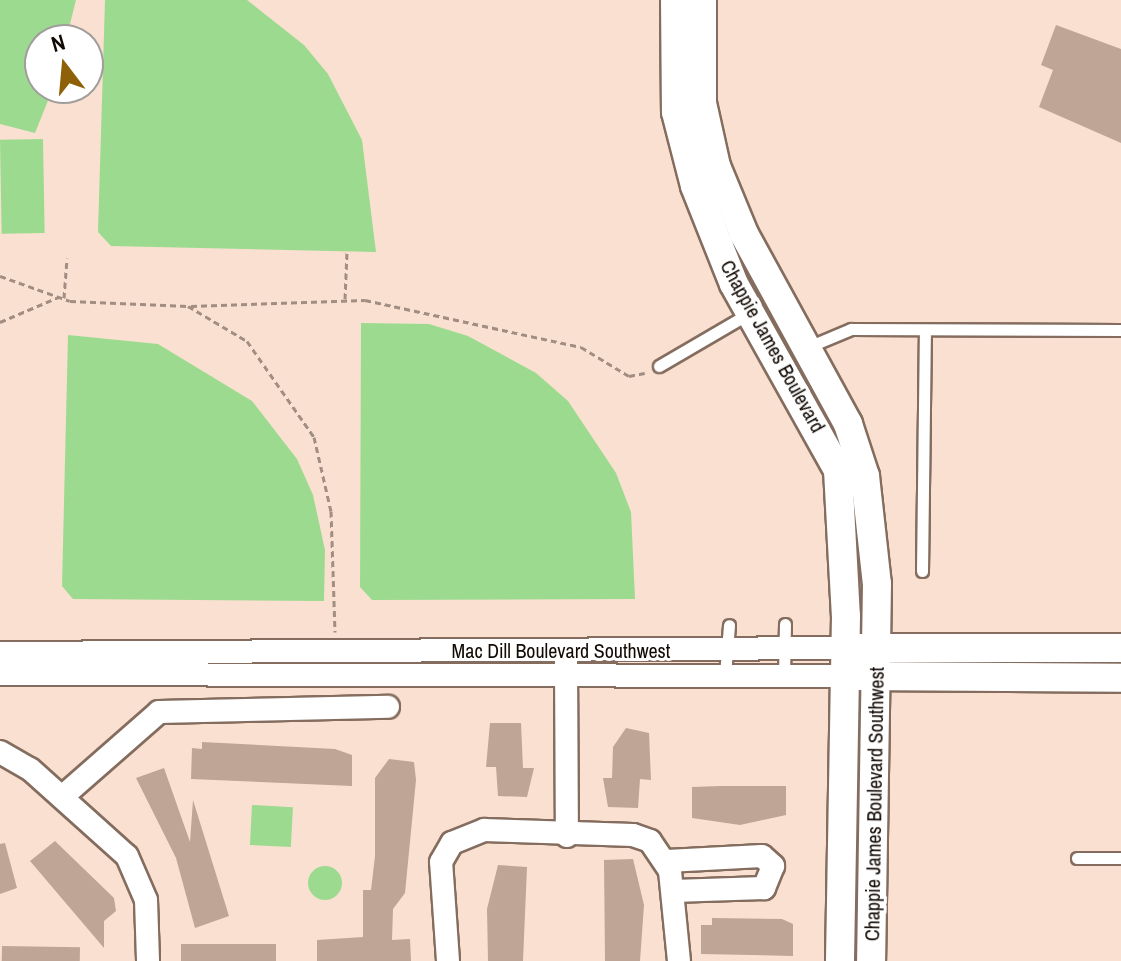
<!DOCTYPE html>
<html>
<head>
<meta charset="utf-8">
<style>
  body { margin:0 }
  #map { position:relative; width:1121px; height:961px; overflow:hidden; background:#fae0d0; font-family:"Archivo Narrow",sans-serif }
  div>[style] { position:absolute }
  .green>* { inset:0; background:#9cda90; transform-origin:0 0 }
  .round { border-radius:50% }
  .building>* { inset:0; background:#bea596; transform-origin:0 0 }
  .path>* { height:3px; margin-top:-1.5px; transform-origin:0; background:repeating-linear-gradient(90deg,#a18d82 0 6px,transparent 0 10px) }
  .roads { filter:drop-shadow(2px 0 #846d5f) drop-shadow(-2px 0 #846d5f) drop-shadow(0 2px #846d5f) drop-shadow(0 -2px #846d5f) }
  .service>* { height:11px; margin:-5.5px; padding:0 5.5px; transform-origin:5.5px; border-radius:5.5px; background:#fff }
  .minor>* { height:22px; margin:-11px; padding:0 11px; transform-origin:11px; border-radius:11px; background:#fff }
  .tertiary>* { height:28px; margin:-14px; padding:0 14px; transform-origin:14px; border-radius:14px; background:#fff }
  span { translate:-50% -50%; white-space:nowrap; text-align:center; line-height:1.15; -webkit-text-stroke:6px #fff; paint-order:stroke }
  .street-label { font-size:20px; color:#120a05 }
  .north { position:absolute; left:24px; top:24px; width:80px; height:80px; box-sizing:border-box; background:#fff; border:2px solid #a09d9b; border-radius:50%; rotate:344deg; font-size:22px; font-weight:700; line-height:32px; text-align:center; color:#120a05 }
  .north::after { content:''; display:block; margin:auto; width:28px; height:36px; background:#8e6008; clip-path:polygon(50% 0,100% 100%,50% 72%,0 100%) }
</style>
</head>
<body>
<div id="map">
  <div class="green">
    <div style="clip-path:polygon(0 0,76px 0,66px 40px,40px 40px,40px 88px,53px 88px,35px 133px,0 124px)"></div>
    <div style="clip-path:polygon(105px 0,247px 0,304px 45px,328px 74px,362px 140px,376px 252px,111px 246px,98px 232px)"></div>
    <div style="left:43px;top:139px;width:94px;height:43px;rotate:89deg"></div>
    <div style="clip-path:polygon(361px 323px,429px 324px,468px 336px,536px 373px,568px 401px,616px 473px,631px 512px,635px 599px,372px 600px,360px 587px)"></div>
    <div style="clip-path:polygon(68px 335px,158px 344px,252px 401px,297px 459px,313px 495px,325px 550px,324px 601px,73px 599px,62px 586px)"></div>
    <div style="left:252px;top:805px;width:41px;height:40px;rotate:3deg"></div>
    <div class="round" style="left:308px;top:866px;width:34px;height:34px"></div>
  </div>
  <div class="building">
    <div style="clip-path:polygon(1056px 25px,1121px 49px,1121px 143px,1039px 107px,1053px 70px,1041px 65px)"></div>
    <div style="clip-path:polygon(490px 723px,521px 723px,523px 768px,534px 768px,527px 797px,498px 796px,496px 767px,486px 767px)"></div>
    <div style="clip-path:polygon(626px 728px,649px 733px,651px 780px,640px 779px,638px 808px,608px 807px,603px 778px,612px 778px,613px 747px)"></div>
    <div style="clip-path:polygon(202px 742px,335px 749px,352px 755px,352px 786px,191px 779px,192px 748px,202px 749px)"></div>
    <div style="clip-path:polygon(389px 759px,414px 762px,416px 780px,405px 893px,393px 909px,392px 940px,410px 939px,411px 961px,317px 961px,317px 940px,363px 937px,363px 890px,371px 890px,375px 856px,375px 778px)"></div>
    <div style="clip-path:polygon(164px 768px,190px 842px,193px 800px,229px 916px,195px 928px,176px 858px,136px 778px)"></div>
    <div style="clip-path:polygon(721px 786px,786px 786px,786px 815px,740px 825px,692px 818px,692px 787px)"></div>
    <div style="clip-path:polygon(55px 841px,114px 898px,116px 911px,104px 921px,104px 948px,30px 861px)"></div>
    <div style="clip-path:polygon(5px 843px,17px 888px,0 894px,0 844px)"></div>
    <div style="clip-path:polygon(633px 859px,644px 905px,640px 961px,605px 961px,604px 860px)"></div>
    <div style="clip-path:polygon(498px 865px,527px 867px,523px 961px,488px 961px,487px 909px)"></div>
    <div style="clip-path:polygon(712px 918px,782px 919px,793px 924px,793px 956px,701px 954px,701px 925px,712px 925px)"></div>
    <div style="left:276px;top:944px;width:17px;height:95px;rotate:90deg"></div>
    <div style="left:2px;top:946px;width:78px;height:15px;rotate:1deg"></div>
  </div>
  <div class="path">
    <div style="left:0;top:276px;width:74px;rotate:19.7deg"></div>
    <div style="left:70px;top:301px;width:118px;rotate:2.4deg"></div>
    <div style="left:188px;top:306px;width:69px;rotate:30.7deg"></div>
    <div style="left:247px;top:341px;width:117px;rotate:55.1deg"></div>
    <div style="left:314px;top:437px;width:76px;rotate:77.1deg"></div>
    <div style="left:331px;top:511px;width:121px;rotate:88.1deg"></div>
    <div style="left:64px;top:298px;width:40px;rotate:-85.7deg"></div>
    <div style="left:345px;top:299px;width:47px;rotate:-87.6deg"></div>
    <div style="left:191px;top:306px;width:174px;rotate:-2deg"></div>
    <div style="left:365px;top:300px;width:221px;rotate:12.3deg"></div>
    <div style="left:581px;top:347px;width:56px;rotate:31.1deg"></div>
    <div style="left:629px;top:376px;width:16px;rotate:-11deg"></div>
    <div style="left:0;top:322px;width:64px;rotate:-23deg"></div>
  </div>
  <div class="roads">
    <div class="service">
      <div style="left:808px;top:347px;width:47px;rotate:-22.7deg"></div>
      <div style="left:851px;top:329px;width:270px;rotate:0.2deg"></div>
      <div style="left:659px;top:366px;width:103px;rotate:-30.3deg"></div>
      <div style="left:922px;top:571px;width:241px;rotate:-89.3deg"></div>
      <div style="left:725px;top:675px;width:50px;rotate:-85.4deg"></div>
      <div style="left:784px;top:676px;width:52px;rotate:-88.9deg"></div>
      <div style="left:1077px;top:858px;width:44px"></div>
    </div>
    <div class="minor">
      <div style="left:0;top:653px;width:844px;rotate:-0.34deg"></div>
      <div style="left:566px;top:661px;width:175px;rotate:89.7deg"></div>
      <div style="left:0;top:674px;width:844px;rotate:0.14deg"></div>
      <div style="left:0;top:752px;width:34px;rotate:30deg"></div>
      <div style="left:30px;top:769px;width:130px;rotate:41.9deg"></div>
      <div style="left:127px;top:856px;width:48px;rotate:66.6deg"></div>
      <div style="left:146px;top:900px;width:61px;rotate:88.1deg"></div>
      <div style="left:62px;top:797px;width:129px;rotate:-41.2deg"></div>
      <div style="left:159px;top:712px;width:229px;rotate:-1.3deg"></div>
      <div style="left:667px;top:861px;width:95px;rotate:-3deg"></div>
      <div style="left:762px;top:856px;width:15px;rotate:42deg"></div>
      <div style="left:773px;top:866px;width:24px;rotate:112deg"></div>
      <div style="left:764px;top:888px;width:91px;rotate:178.1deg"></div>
      <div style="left:448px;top:961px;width:99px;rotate:-94deg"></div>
      <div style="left:441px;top:862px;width:22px;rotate:-60deg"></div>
      <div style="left:452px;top:843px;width:35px;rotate:-22deg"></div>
      <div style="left:484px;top:830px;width:149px;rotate:1.9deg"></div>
      <div style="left:633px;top:835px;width:18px;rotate:19deg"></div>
      <div style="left:650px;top:841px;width:36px;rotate:56deg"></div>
      <div style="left:670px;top:871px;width:90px;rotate:84.3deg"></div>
    </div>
    <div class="tertiary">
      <div style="left:675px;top:0;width:112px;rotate:89.5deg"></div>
      <div style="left:676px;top:112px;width:76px;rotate:75.6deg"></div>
      <div style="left:695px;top:186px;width:105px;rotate:68.3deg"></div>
      <div style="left:734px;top:284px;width:213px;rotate:60.8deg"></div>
      <div style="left:838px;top:470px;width:146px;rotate:86.9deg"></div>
      <div style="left:846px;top:616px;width:345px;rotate:91deg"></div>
      <div style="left:702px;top:0;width:103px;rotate:90deg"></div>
      <div style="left:702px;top:103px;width:65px;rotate:77.5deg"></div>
      <div style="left:716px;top:166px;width:74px;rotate:67.6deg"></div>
      <div style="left:744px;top:234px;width:217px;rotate:61.3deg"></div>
      <div style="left:848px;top:424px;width:55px;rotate:71.9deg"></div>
      <div style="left:865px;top:476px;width:109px;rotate:83.7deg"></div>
      <div style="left:877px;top:584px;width:377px;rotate:90.9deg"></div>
      <div style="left:858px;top:648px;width:263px"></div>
      <div style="left:857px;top:676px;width:264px;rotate:0.4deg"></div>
    </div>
  </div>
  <div class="street-label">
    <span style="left:773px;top:346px;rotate:61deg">Chappie James Boulevard</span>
    <span style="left:561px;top:650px">Mac Dill Boulevard Southwest</span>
    <span style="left:874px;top:804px;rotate:-89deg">Chappie James Boulevard Southwest</span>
  </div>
  <div class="north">N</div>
</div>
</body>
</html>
